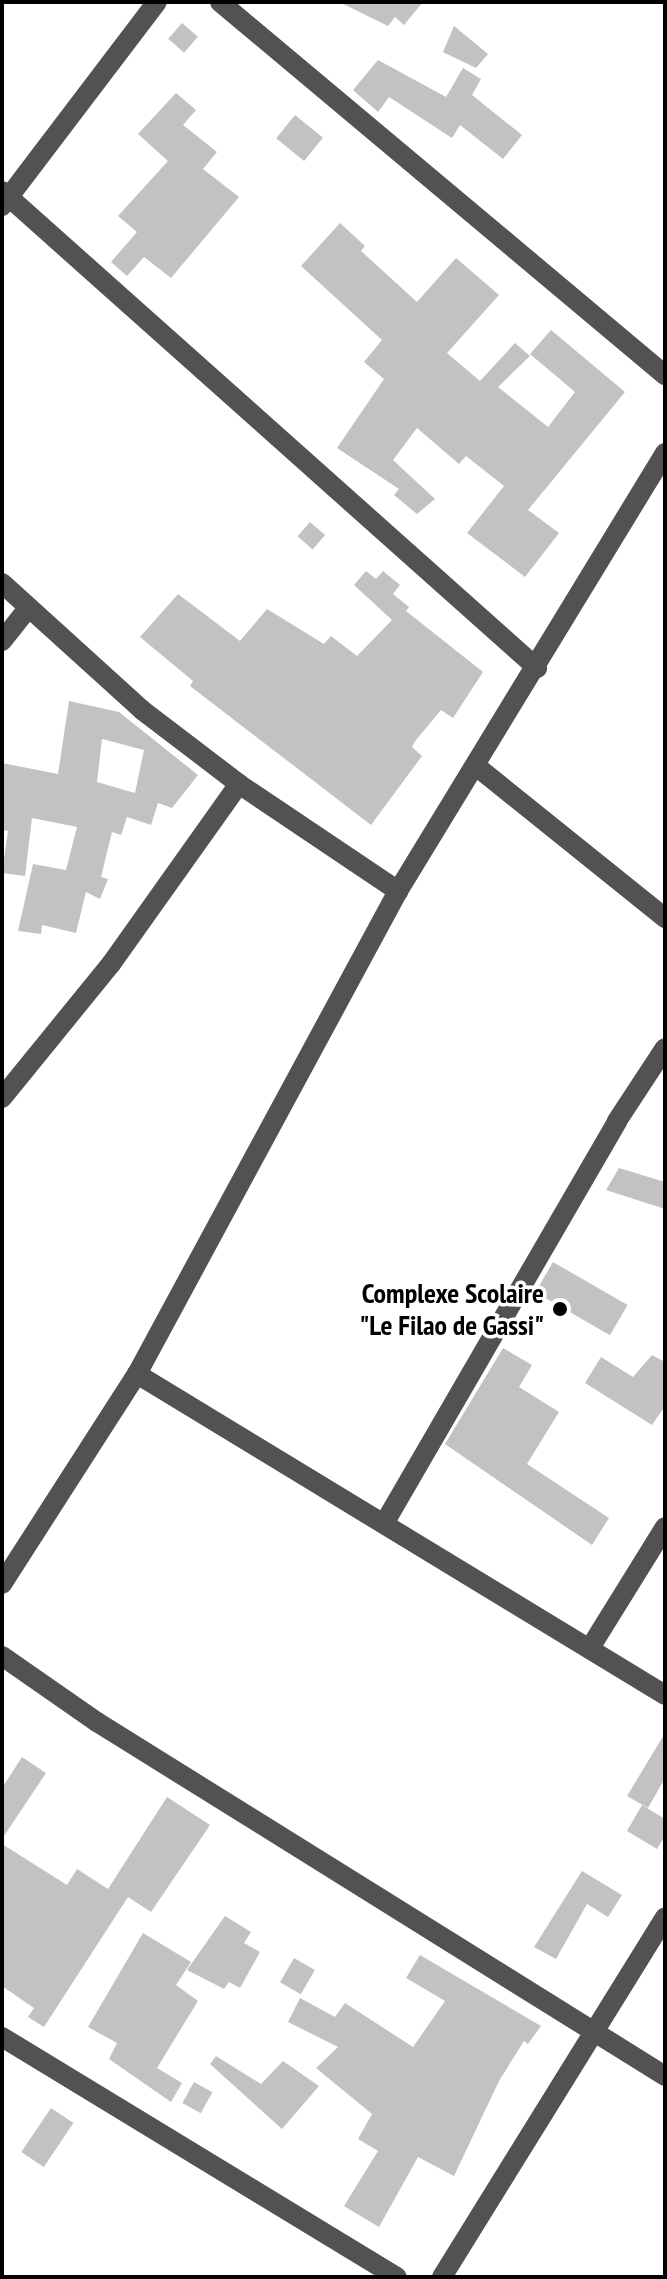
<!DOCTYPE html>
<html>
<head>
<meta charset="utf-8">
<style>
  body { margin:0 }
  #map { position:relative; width:667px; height:2279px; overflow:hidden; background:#fff; font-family:"PT Sans Narrow",sans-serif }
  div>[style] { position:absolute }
  .building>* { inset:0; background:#c2c2c2; transform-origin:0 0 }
  .minor>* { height:20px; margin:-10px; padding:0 10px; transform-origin:10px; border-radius:10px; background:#525252 }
  .dots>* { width:22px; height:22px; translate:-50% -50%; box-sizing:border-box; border:4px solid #fff; border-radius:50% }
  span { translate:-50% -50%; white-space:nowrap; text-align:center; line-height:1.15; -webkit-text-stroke:7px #fff; paint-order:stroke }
  .poi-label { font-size:28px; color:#000; font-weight:700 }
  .right { translate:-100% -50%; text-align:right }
  .frame { position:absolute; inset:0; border:4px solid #000; pointer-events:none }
</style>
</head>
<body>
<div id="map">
  <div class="building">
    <div style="clip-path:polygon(339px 2px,423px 2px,404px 25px,395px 17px,388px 26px)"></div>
    <div style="left:182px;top:23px;width:21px;height:21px;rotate:41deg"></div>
    <div style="clip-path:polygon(454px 26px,488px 54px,476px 68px,443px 52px)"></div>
    <div style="clip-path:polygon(378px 60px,446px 97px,463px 68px,481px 79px,472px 95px,522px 135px,503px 159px,460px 125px,452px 138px,389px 97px,378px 112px,353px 90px)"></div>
    <div style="clip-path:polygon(176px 93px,196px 110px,183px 125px,217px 152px,203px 169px,239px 197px,171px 278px,144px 257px,127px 276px,111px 262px,137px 232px,118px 216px,168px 161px,138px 134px)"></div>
    <div style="left:295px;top:115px;width:36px;height:30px;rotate:39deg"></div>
    <div style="clip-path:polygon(340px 223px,365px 246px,361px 251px,417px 302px,456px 258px,499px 295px,447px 353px,480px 381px,515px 343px,530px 356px,498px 387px,548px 427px,575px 392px,530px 354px,551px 330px,625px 392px,528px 510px,559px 533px,525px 577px,467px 533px,504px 486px,466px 456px,459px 464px,417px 428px,393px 460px,435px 499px,417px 514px,394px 495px,399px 489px,337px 448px,384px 379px,364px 362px,382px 340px,301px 266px)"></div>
    <div style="left:310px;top:522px;width:20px;height:19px;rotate:41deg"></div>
    <div style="clip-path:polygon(366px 571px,376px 579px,383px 571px,400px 585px,393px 594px,409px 607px,406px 611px,483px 672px,453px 718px,441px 710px,416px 740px,412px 747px,422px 756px,371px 825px,190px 686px,193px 681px,140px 637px,178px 594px,240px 641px,267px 609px,324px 644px,331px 636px,357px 656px,392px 620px,354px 585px)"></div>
    <div style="clip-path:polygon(evenodd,69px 701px,119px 712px,198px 775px,172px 808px,158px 803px,151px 825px,127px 817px,121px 835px,112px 832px,101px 877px,108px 879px,100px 899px,86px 892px,76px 933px,42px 925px,41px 934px,18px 931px,33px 864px,66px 870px,77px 827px,32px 818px,25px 876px,2px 873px,8px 831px,2px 830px,2px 763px,58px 774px,69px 701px,102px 739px,144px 750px,135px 793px,97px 782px,102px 739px)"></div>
    <div style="clip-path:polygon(619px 1168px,665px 1182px,665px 1209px,606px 1190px)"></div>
    <div style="left:553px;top:1262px;width:86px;height:35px;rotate:30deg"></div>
    <div style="clip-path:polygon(503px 1348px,532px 1365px,519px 1387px,559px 1412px,527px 1464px,609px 1518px,592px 1545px,445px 1444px)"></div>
    <div style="clip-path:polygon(652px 1355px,665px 1362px,665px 1406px,652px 1425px,585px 1383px,601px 1357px,633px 1377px)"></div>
    <div style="clip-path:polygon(665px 1733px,665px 1778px,648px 1808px,627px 1796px)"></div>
    <div style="clip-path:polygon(22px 1757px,46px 1773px,2px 1839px,2px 1788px)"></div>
    <div style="clip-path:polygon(167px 1797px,210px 1825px,151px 1912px,128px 1897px,44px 2027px,28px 2017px,34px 2008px,2px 1986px,2px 1844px,67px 1885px,77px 1869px,108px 1889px)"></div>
    <div style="clip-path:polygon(642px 1805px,665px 1819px,665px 1836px,657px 1849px,627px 1831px)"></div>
    <div style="clip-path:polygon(582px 1871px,622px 1895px,608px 1917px,587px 1904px,556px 1959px,534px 1947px)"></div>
    <div style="clip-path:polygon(225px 1916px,251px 1932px,244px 1943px,260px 1952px,240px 1988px,229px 1982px,224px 1989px,187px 1970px)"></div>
    <div style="clip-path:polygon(143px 1933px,191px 1962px,176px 1985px,198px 2001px,157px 2068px,182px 2083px,171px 2102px,109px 2059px,117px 2043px,88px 2027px)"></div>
    <div style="clip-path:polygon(420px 1955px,541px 2026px,528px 2044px,524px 2041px,499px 2081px,454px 2176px,418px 2157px,379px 2227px,344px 2206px,378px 2151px,358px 2139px,372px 2114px,316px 2068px,338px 2047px,288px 2022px,300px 1998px,335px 2017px,345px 2003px,413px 2047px,445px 2001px,406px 1978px)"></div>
    <div style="left:294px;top:1958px;width:24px;height:28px;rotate:30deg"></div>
    <div style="clip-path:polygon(216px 2056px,261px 2084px,283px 2061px,319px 2086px,282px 2129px,210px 2064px)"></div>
    <div style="left:194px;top:2082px;width:21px;height:24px;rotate:29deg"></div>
    <div style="left:51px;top:2108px;width:27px;height:53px;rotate:34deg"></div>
  </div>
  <div class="minor">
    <div style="left:220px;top:2px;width:581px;rotate:39.97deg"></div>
    <div style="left:2px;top:191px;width:717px;rotate:41.72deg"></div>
    <div style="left:2px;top:206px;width:256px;rotate:-52.8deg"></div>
    <div style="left:2px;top:583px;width:189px;rotate:42.2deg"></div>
    <div style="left:142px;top:710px;width:122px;rotate:37.3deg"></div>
    <div style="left:239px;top:784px;width:192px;rotate:33.9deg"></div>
    <div style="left:2px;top:641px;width:43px;rotate:-51.5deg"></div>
    <div style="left:476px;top:766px;width:243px;rotate:38.8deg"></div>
    <div style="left:2px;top:1098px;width:173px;rotate:-50.9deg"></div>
    <div style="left:111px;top:964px;width:221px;rotate:-54.6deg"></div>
    <div style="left:137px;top:1374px;width:618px;rotate:31.3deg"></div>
    <div style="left:385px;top:1522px;width:463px;rotate:-59.9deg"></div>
    <div style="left:617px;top:1121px;width:87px;rotate:-56.7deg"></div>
    <div style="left:2px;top:1584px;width:250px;rotate:-57.3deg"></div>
    <div style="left:137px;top:1374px;width:549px;rotate:-61.61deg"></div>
    <div style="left:398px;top:891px;width:513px;rotate:-58.63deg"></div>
    <div style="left:590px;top:1648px;width:142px;rotate:-58.2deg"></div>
    <div style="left:2px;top:1656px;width:116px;rotate:34.8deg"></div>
    <div style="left:97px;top:1722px;width:669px;rotate:31.93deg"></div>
    <div style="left:2px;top:2037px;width:462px;rotate:31.3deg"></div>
    <div style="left:442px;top:2277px;width:423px;rotate:-58.2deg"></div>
  </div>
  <div class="dots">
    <div style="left:560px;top:1309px;background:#000"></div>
  </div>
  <div class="poi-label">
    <span class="right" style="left:544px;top:1309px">Complexe Scolaire<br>"Le Filao de Gassi"</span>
  </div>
  <div class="frame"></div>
</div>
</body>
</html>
